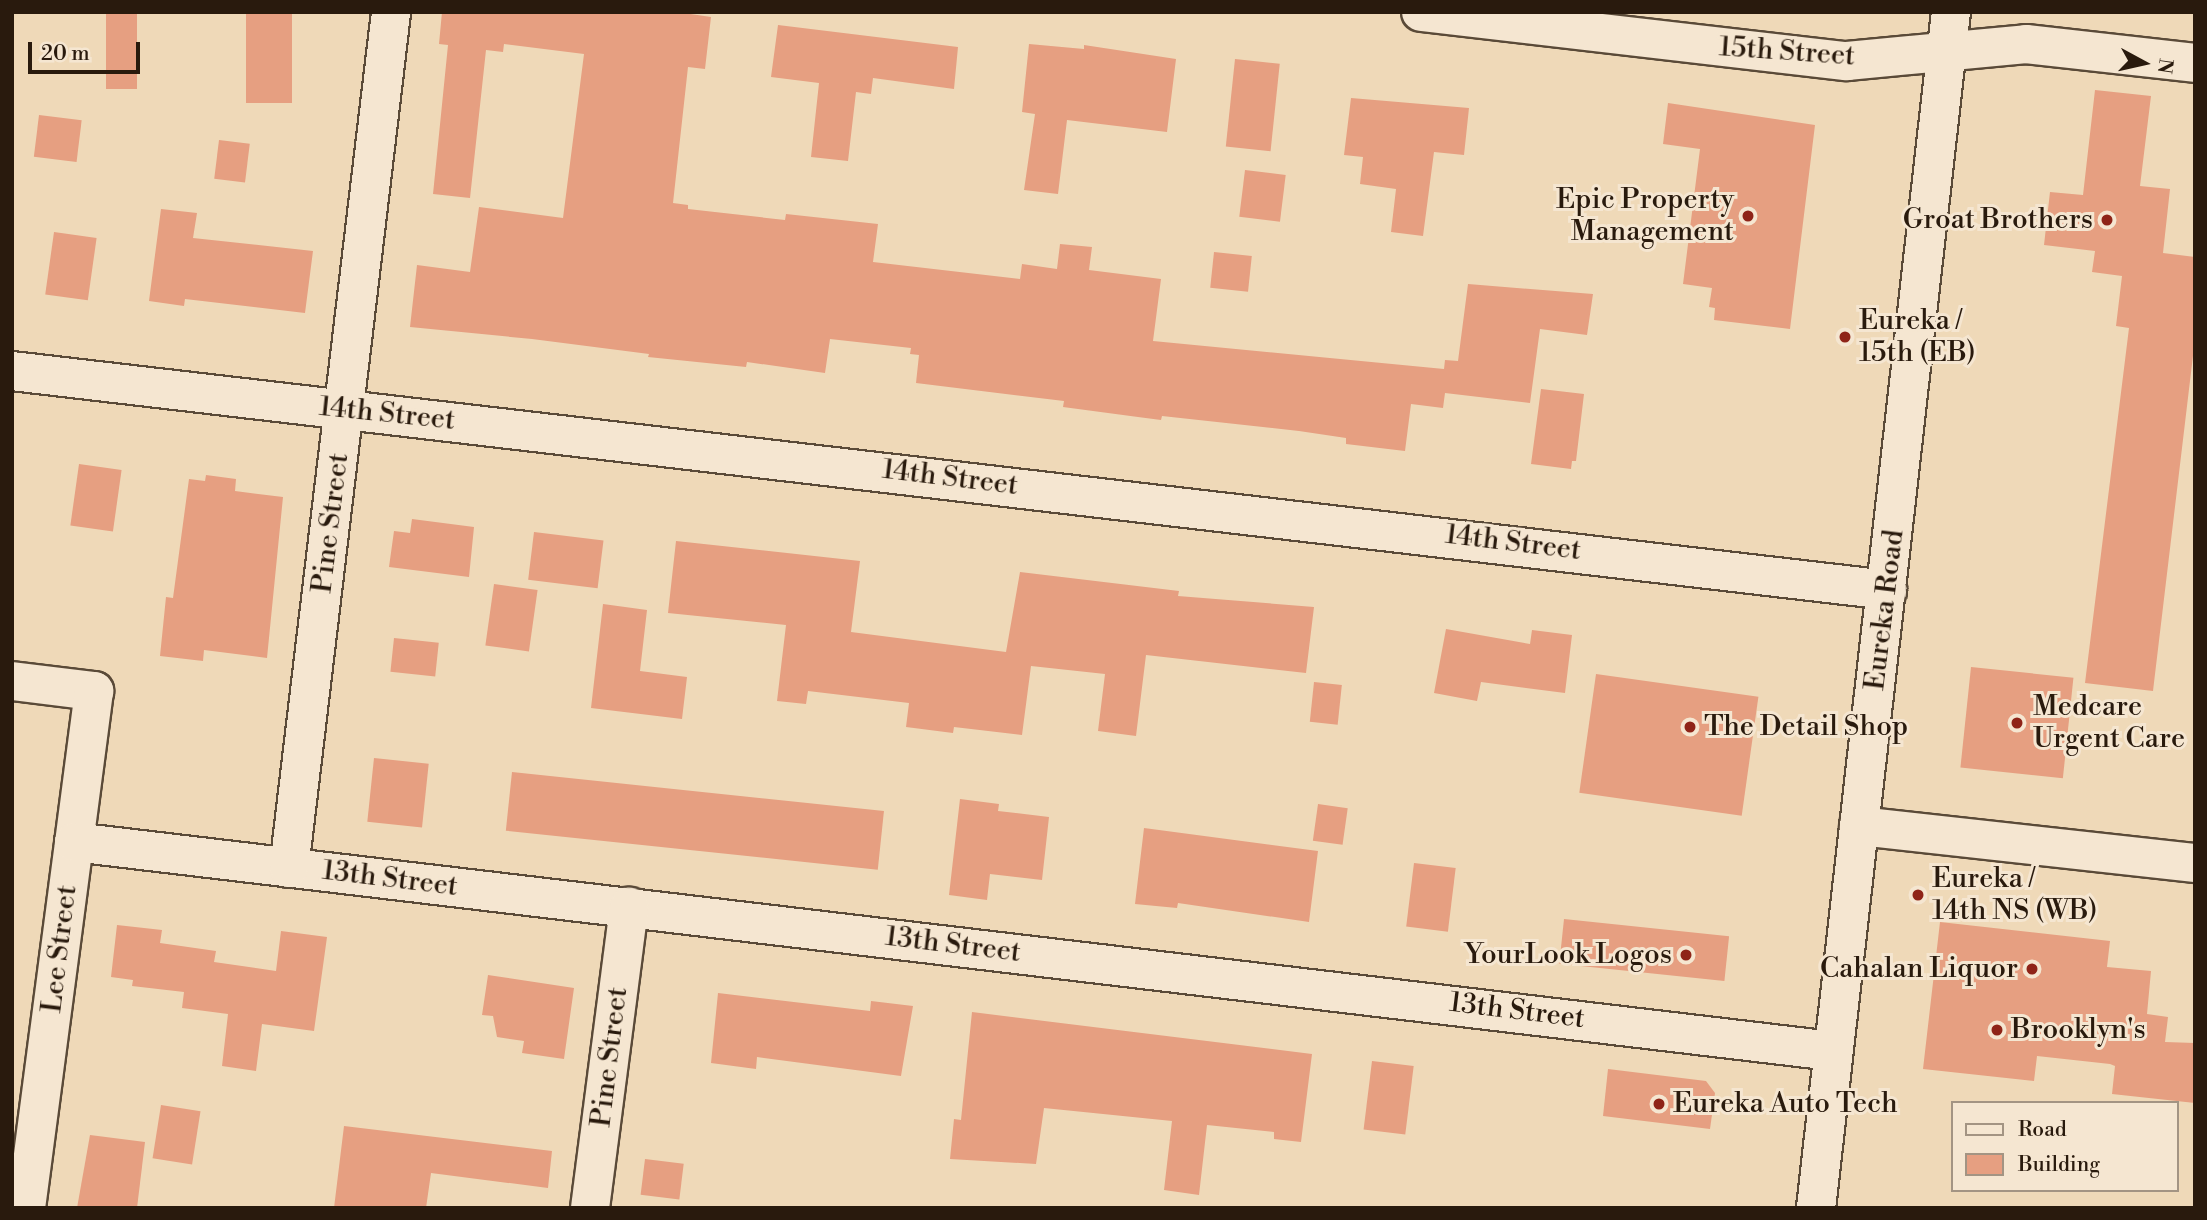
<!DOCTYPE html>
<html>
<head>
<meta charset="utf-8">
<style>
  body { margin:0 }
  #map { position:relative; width:2207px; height:1220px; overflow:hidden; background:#efd9b8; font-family:"Libre Bodoni",serif }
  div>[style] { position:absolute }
  .building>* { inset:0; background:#e69f81; transform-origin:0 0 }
  .roads { filter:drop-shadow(2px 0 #5a4a38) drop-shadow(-2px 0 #5a4a38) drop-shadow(0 2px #5a4a38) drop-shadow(0 -2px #5a4a38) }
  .street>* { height:38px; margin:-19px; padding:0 19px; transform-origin:19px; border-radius:19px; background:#f5e6d1 }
  .secondary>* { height:38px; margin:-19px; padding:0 19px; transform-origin:19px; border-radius:19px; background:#f5e6d1 }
  .dots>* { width:19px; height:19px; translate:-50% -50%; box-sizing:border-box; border:4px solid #f5e6d1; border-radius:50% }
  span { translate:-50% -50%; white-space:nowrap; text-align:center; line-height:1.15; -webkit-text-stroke:6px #f5e6d1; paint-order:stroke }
  .street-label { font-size:28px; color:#291a0d }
  .poi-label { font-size:28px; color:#291a0d }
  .right { translate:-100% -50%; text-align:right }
  .left { translate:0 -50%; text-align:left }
  .frame { position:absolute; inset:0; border:14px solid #291a0d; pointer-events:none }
  .legend { position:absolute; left:1951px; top:1101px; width:228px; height:91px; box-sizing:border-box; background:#f5e6d1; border:2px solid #a39483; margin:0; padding:9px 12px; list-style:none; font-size:21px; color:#291a0d }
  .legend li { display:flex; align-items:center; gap:14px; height:35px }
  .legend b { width:35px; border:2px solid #a39483 }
  .north { position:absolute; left:2109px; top:28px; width:70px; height:70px; -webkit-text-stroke:5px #f5e6d1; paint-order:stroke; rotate:98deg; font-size:19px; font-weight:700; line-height:28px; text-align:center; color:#291a0d }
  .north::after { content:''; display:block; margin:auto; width:24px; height:32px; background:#291a0d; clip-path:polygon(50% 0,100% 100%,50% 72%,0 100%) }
  .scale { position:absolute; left:28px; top:42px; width:112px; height:32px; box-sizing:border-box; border:4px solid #291a0d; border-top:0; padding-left:9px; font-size:21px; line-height:24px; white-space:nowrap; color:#291a0d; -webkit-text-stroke:5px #f5e6d1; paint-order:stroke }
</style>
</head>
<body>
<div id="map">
  <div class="building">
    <div style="left:106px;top:12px;width:31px;height:77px"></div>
    <div style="left:246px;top:12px;width:46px;height:91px"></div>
    <div style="clip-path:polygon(442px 12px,677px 12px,711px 17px,705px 69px,688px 67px,673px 203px,688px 205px,688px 209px,785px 220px,786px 214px,878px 224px,873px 262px,1020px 279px,1022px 264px,1057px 269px,1060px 244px,1092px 247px,1089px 270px,1161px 279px,1153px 341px,1444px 369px,1445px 360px,1458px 361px,1468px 284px,1593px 294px,1587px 335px,1540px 329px,1530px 403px,1445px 393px,1443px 408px,1411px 404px,1405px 451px,1346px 444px,1346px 438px,1299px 431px,1162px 416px,1161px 420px,1138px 417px,1063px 407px,1064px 401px,916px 383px,919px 355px,910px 354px,911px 348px,830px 339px,825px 373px,747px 362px,746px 367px,648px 357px,649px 354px,532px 339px,410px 327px,417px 265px,470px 272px,479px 207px,563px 218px,584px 54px,504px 44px,503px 52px,486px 50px,470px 198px,433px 194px,448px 45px,439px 44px)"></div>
    <div style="clip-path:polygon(778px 25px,958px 47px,954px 89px,873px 78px,871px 94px,856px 92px,848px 161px,811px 157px,819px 83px,771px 77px)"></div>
    <div style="clip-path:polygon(1029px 44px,1084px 49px,1084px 45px,1176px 59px,1167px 132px,1067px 120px,1058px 194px,1024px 190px,1035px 114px,1022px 112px)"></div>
    <div style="left:1235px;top:59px;width:45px;height:88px;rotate:6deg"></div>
    <div style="clip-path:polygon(2095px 90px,2151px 96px,2140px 186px,2170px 189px,2163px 253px,2195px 257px,2195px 339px,2153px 691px,2085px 683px,2129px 328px,2116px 326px,2122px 276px,2092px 272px,2095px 251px,2044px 245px,2050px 192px,2083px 195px)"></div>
    <div style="clip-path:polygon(1351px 98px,1469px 108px,1464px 155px,1434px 152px,1423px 236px,1391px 232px,1396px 189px,1360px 184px,1363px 157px,1344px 155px)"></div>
    <div style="clip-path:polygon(1668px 103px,1815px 125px,1790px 329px,1714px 320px,1715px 308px,1709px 307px,1712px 288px,1683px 284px,1700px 149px,1663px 144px)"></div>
    <div style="left:39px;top:115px;width:43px;height:42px;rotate:7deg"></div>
    <div style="left:219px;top:140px;width:31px;height:39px;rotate:7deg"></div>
    <div style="left:1245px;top:170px;width:41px;height:47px;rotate:7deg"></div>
    <div style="clip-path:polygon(161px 209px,197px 213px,193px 238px,313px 251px,305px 313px,185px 299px,184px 306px,149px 301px)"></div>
    <div style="left:54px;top:232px;width:43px;height:63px;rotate:8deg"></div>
    <div style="left:1214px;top:252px;width:38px;height:36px;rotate:6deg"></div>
    <div style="clip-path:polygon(1541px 389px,1584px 394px,1576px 461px,1572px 461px,1571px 469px,1531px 464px)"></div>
    <div style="left:79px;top:464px;width:43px;height:62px;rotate:8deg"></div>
    <div style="clip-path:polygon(206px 475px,236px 479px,235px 491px,283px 497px,267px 658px,204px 650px,203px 661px,160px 656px,166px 597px,173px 598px,189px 479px,205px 481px)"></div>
    <div style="clip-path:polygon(412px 519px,474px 527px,469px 577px,389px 567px,394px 531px,410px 533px)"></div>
    <div style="left:534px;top:532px;width:70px;height:48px;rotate:7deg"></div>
    <div style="clip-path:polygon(676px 541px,860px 561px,851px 632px,1006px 652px,1020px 572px,1179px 591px,1178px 596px,1314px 607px,1306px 673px,1146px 655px,1136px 736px,1098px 731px,1105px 674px,1031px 666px,1022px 735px,954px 727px,953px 733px,906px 727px,909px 703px,808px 691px,806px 704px,777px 701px,786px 625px,668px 613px)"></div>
    <div style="left:494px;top:584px;width:44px;height:62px;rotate:8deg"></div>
    <div style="clip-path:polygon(603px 604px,647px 610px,640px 671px,687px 677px,682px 719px,591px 708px)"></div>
    <div style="clip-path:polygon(1446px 629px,1530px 644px,1532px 630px,1572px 635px,1565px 693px,1481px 682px,1477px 701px,1434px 693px)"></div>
    <div style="left:394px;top:638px;width:45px;height:34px;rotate:6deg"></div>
    <div style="left:1971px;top:667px;width:103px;height:101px;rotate:6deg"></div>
    <div style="left:1596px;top:674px;width:164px;height:120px;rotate:8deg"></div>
    <div style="left:1314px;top:682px;width:28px;height:40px;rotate:6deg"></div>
    <div style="left:374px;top:758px;width:55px;height:64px;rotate:6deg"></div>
    <div style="left:512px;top:772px;width:374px;height:59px;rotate:6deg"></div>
    <div style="clip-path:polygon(960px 799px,999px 804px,998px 811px,1049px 817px,1042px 880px,990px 874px,987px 900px,949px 895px)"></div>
    <div style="left:1318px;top:804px;width:30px;height:37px;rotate:8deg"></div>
    <div style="clip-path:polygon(1144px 828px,1318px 851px,1309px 922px,1178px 903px,1177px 908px,1135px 904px)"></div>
    <div style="left:1414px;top:863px;width:42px;height:64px;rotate:7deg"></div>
    <div style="left:1564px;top:919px;width:166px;height:45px;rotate:6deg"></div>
    <div style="clip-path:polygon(1940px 922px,2110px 941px,2107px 967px,2151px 971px,2147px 1014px,2168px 1017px,2165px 1042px,2195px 1043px,2195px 1103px,2112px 1094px,2115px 1066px,2110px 1064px,2037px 1056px,2034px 1081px,1923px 1069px)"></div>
    <div style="clip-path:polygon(117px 925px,162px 930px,160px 943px,216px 951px,214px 962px,276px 971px,281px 931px,327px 937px,314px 1031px,262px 1024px,256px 1071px,222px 1066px,228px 1014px,182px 1008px,184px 992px,132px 986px,133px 980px,111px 977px)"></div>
    <div style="clip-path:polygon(488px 975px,574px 988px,564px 1059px,522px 1053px,524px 1041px,497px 1037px,493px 1016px,482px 1015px)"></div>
    <div style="clip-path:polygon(718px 993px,870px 1011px,871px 1001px,913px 1006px,901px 1076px,757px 1057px,756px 1069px,711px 1063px)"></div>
    <div style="clip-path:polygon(972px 1012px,1312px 1054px,1301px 1142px,1274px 1139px,1274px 1132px,1207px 1125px,1199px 1195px,1164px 1190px,1172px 1121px,1044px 1108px,1036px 1164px,950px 1159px,954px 1119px,961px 1120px)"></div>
    <div style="left:1372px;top:1061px;width:42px;height:69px;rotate:7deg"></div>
    <div style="clip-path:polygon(1608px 1069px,1706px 1081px,1715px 1093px,1710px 1129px,1603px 1116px)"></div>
    <div style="left:161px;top:1105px;width:40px;height:54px;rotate:9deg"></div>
    <div style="clip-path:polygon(344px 1126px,552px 1151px,548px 1188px,431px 1173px,426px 1208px,334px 1208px)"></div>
    <div style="clip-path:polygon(90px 1135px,145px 1142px,137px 1208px,77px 1208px)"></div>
    <div style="left:645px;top:1159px;width:39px;height:36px;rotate:7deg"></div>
  </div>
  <div class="roads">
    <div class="street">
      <div style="left:1421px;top:12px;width:429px;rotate:6.6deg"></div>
      <div style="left:1847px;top:61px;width:180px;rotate:-5.4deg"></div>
      <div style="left:2026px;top:44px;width:170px;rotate:6.4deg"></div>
      <div style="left:12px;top:371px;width:1888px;rotate:6.66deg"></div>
      <div style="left:12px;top:681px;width:83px;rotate:7deg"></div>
      <div style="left:94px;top:691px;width:521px;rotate:97.49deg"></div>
      <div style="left:1859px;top:826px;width:338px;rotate:6.3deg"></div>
      <div style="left:74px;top:842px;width:1771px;rotate:6.78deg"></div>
      <div style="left:289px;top:868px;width:862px;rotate:-83.2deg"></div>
      <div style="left:590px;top:1208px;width:304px;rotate:-82.6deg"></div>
    </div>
    <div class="secondary">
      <div style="left:1816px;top:1208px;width:1204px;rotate:-83.56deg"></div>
    </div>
  </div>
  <div class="dots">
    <div style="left:1748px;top:216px;background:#8f2418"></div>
    <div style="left:2107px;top:220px;background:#8f2418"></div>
    <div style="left:1845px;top:337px;background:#8f2418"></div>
    <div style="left:2017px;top:723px;background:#8f2418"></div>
    <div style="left:1690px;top:727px;background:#8f2418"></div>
    <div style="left:1918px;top:895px;background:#8f2418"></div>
    <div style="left:1686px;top:955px;background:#8f2418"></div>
    <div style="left:2032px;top:969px;background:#8f2418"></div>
    <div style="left:1997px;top:1030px;background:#8f2418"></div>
    <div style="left:1659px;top:1104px;background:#8f2418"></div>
  </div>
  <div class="street-label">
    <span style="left:1787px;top:52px;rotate:4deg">15th Street</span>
    <span style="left:387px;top:414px;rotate:6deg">14th Street</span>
    <span style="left:950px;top:478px;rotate:7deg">14th Street</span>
    <span style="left:331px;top:523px;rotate:-83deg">Pine Street</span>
    <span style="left:1513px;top:543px;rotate:7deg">14th Street</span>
    <span style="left:1885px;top:610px;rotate:-83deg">Eureka Road</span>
    <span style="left:390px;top:879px;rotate:7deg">13th Street</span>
    <span style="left:953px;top:945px;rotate:7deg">13th Street</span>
    <span style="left:60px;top:949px;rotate:-83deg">Lee Street</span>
    <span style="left:1517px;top:1011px;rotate:7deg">13th Street</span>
    <span style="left:610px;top:1057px;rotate:-83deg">Pine Street</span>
  </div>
  <div class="poi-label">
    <span class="right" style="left:1734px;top:216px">Epic Property<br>Management</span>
    <span class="right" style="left:2093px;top:220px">Groat Brothers</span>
    <span class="left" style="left:1859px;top:337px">Eureka /<br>15th (EB)</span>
    <span class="left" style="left:2033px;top:723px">Medcare<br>Urgent Care</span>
    <span class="left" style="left:1704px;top:727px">The Detail Shop</span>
    <span class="left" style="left:1932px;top:895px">Eureka /<br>14th NS (WB)</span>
    <span class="right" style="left:1672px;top:955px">YourLook Logos</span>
    <span class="right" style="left:2018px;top:969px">Cahalan Liquor</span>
    <span class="left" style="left:2011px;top:1030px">Brooklyn's</span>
    <span class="left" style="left:1673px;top:1104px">Eureka Auto Tech</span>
  </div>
  <div class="frame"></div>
  <ul class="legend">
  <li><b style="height:9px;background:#f5e6d1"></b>Road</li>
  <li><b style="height:19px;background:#e69f81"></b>Building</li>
  </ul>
  <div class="north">N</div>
  <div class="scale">20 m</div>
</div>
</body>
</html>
